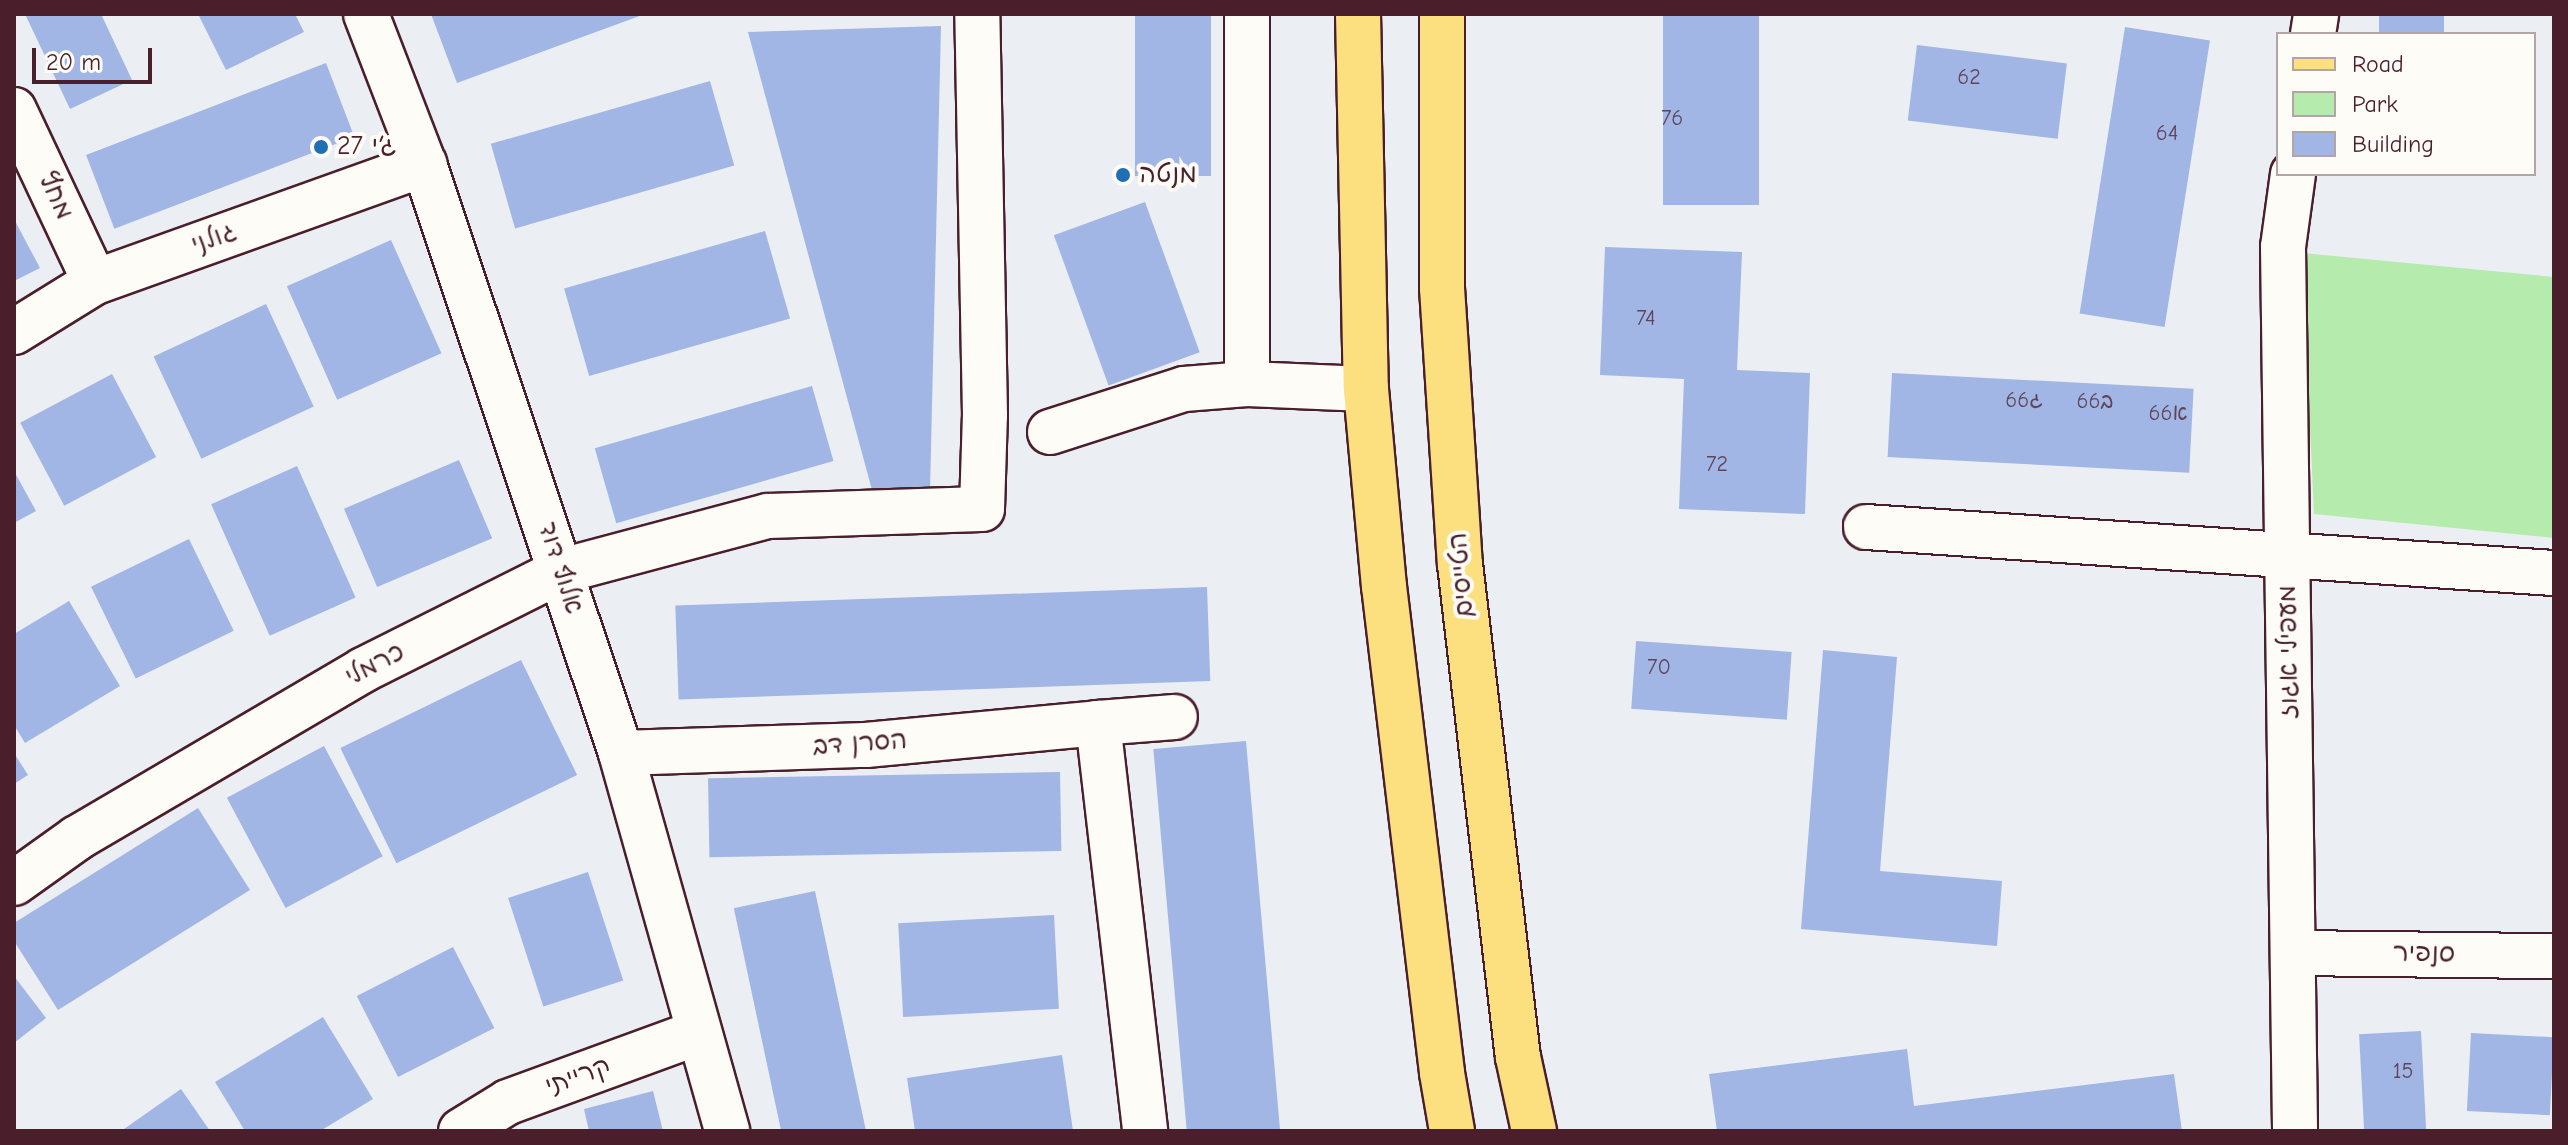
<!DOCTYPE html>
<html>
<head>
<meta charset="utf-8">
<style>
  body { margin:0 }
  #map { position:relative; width:2568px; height:1145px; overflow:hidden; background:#ebeef3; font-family:"Comic Neue","Playpen Sans Hebrew",sans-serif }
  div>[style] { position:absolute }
  .green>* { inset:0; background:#b5ebad }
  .building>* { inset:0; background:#a1b6e4; transform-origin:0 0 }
  .roads { filter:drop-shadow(2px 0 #4a1f2b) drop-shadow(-2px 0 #4a1f2b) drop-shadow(0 2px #4a1f2b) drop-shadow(0 -2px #4a1f2b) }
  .minor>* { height:44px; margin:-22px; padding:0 22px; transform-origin:22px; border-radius:22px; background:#fdfcf7 }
  .major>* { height:44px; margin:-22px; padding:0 22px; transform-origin:22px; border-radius:22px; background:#fce080 }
  .dots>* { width:22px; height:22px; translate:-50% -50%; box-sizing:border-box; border:4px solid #fdfcf7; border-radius:50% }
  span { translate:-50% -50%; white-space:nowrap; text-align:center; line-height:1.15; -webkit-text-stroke:8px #fdfcf7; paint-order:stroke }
  .number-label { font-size:22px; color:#604559 }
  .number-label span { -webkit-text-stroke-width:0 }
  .poi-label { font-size:26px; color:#4a1f2b }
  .left { translate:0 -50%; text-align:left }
  .street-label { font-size:26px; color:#4a1f2b }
  .frame { position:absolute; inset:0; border:16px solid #4a1f2b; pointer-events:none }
  .legend { position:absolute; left:2276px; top:32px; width:260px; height:144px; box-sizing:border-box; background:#fdfcf7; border:2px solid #b5a4a5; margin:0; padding:10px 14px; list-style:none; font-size:24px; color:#4a1f2b }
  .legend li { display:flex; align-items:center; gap:16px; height:40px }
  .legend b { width:40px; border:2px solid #b5a4a5 }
  .scale { position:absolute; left:32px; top:48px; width:120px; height:36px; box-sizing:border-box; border:4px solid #4a1f2b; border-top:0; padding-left:10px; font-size:24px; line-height:28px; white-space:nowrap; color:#4a1f2b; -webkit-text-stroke:6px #fdfcf7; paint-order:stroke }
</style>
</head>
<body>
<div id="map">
  <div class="green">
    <div style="clip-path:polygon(2302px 253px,2554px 277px,2554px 538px,2314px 514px)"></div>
  </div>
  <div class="building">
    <div style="clip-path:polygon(25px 14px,101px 14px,132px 80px,70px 109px)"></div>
    <div style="clip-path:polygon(198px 14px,295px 14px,304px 32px,226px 70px)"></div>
    <div style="clip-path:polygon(431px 14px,645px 14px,457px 83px)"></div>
    <div style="left:1135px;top:14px;width:76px;height:162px"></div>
    <div style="left:1663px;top:14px;width:96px;height:191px"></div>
    <div style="left:2379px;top:14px;width:65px;height:20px"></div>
    <div style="clip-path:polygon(941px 26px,930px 490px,872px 490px,748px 32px)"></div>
    <div style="left:2125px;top:27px;width:86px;height:290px;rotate:9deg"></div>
    <div style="left:1917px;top:45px;width:151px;height:76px;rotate:7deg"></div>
    <div style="left:326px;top:63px;width:79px;height:257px;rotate:69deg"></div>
    <div style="left:710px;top:81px;width:88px;height:228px;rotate:74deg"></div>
    <div style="left:1145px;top:202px;width:160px;height:97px;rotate:70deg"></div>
    <div style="clip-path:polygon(14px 219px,40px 268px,14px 281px)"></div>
    <div style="left:765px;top:231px;width:91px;height:209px;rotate:74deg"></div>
    <div style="left:391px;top:240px;width:124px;height:114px;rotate:66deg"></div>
    <div style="clip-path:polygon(1605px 247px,1742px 252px,1737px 370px,1810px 373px,1805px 514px,1679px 509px,1684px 379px,1600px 375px)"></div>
    <div style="left:266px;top:304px;width:113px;height:124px;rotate:65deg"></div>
    <div style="left:1892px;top:373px;width:302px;height:84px;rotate:3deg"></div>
    <div style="left:112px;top:374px;width:94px;height:104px;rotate:62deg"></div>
    <div style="left:812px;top:386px;width:78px;height:226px;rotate:74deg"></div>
    <div style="left:459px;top:460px;width:85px;height:125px;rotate:67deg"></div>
    <div style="left:297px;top:466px;width:144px;height:94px;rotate:66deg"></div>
    <div style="clip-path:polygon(14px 471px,36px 511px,14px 523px)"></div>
    <div style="left:189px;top:539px;width:102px;height:109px;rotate:64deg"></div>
    <div style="left:1207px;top:587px;width:94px;height:532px;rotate:88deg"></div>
    <div style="clip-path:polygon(69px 601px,120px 686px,25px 743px,14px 725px,14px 634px)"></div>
    <div style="left:1636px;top:641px;width:156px;height:68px;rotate:4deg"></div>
    <div style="clip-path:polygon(1823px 650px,1897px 657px,1880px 871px,2002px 881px,1997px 946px,1801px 929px)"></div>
    <div style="left:521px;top:660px;width:128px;height:201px;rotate:64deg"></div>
    <div style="left:1246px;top:741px;width:391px;height:93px;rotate:85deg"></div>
    <div style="left:324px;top:746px;width:125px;height:110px;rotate:62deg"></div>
    <div style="clip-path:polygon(14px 753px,28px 775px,14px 784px)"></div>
    <div style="left:1060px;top:772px;width:79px;height:352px;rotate:89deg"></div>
    <div style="clip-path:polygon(198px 808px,250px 890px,58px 1010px,14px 941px,14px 923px)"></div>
    <div style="left:588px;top:872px;width:114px;height:84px;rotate:72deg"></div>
    <div style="left:815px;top:891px;width:246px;height:83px;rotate:78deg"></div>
    <div style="left:1054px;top:915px;width:94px;height:156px;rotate:87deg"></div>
    <div style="left:453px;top:947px;width:91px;height:108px;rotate:63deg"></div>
    <div style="clip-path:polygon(14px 976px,46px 1018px,14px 1043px)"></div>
    <div style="clip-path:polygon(323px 1017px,373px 1099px,320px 1131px,245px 1131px,215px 1082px)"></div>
    <div style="left:2421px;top:1031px;width:100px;height:62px;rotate:87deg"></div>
    <div style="left:2471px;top:1033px;width:83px;height:78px;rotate:3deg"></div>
    <div style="clip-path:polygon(1907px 1049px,1914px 1106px,2174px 1074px,2182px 1131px,1717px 1131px,1709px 1074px)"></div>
    <div style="clip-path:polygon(1062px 1055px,1073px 1131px,915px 1131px,907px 1078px)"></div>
    <div style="clip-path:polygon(181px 1089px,210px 1131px,125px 1131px,124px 1129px)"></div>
    <div style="clip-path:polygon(653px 1091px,663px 1131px,589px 1131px,584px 1109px)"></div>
  </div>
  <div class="roads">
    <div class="minor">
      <div style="left:366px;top:14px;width:161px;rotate:68.9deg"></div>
      <div style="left:424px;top:164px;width:621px;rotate:71.51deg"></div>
      <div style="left:621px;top:753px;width:393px;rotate:74.3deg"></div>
      <div style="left:2313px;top:34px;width:20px;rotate:-81deg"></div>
      <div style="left:14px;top:110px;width:190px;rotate:64.8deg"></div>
      <div style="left:2293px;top:174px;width:74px;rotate:97.8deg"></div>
      <div style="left:2283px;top:247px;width:884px;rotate:89.22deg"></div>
      <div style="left:14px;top:332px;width:95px;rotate:-31.7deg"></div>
      <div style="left:95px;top:282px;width:350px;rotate:-19.7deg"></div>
      <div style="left:1247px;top:384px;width:370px;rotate:-90deg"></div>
      <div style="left:1050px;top:432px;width:141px;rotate:-17.8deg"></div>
      <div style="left:1184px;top:389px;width:63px;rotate:-4.5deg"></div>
      <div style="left:1247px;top:384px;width:119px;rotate:2.4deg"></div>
      <div style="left:1866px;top:527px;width:690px;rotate:3.83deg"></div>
      <div style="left:1098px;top:723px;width:77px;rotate:-4.5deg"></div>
      <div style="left:621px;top:753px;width:245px;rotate:-1.9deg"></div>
      <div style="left:866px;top:745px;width:233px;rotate:-5.4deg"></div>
      <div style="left:1098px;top:723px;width:411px;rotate:83.4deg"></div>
      <div style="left:14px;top:883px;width:77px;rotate:-35.5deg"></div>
      <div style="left:77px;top:838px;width:332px;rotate:-30.4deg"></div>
      <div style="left:363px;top:670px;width:221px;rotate:-26.6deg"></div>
      <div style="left:561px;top:571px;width:214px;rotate:-14.9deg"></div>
      <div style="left:768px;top:516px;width:214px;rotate:-1.9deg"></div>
      <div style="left:982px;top:509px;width:94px;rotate:-88.2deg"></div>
      <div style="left:985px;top:415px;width:401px;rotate:-91.1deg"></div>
      <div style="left:2294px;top:953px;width:260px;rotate:0.7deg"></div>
      <div style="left:461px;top:1131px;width:55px;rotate:-31.7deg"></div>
      <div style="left:508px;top:1102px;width:203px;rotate:-20.1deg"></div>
    </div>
    <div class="major">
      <div style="left:1358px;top:14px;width:375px;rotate:88.8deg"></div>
      <div style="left:1366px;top:389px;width:198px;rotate:84.8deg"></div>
      <div style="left:1384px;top:586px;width:490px;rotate:83.2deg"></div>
      <div style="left:1442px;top:1073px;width:59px;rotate:80.2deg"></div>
      <div style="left:1442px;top:14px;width:274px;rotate:90deg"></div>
      <div style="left:1442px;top:288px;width:277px;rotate:86.3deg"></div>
      <div style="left:1460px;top:564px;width:496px;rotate:83.3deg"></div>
      <div style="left:1518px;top:1057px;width:76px;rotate:77.8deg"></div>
    </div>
  </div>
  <div class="dots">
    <div style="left:321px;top:147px;background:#1f6fb2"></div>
    <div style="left:1123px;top:175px;background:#1f6fb2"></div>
  </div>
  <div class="number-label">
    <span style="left:1969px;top:78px">62</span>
    <span style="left:1672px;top:119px">76</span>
    <span style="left:2167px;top:134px">64</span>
    <span style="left:1646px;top:319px">74</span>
    <span style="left:2024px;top:401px">66ג</span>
    <span style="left:2095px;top:402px">66ב</span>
    <span style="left:2168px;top:414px">66א</span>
    <span style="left:1717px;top:465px">72</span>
    <span style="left:1659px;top:668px">70</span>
    <span style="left:2403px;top:1072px">15</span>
  </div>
  <div class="poi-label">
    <span class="left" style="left:337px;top:147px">ג׳י 27</span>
    <span class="left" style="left:1139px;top:175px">מנטה</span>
  </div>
  <div class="street-label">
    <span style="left:55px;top:196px;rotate:65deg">מחץ</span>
    <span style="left:214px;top:239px;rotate:-20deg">גולני</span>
    <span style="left:560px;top:568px;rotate:72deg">אלוף דוד</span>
    <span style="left:1462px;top:575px;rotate:-95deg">הטייסים</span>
    <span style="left:2289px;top:652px;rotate:-91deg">מעפילי אגוז</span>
    <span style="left:375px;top:665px;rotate:-28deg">כרמלי</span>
    <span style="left:860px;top:744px;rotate:-4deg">הסרן דב</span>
    <span style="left:2424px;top:954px;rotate:1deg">סנפיר</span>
    <span style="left:578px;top:1077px;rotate:-20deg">קרייתי</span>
  </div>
  <div class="frame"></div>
  <ul class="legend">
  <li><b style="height:10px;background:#fce080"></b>Road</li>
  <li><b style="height:22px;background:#b5ebad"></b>Park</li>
  <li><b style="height:22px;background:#a1b6e4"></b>Building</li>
  </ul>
  <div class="scale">20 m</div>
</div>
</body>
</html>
